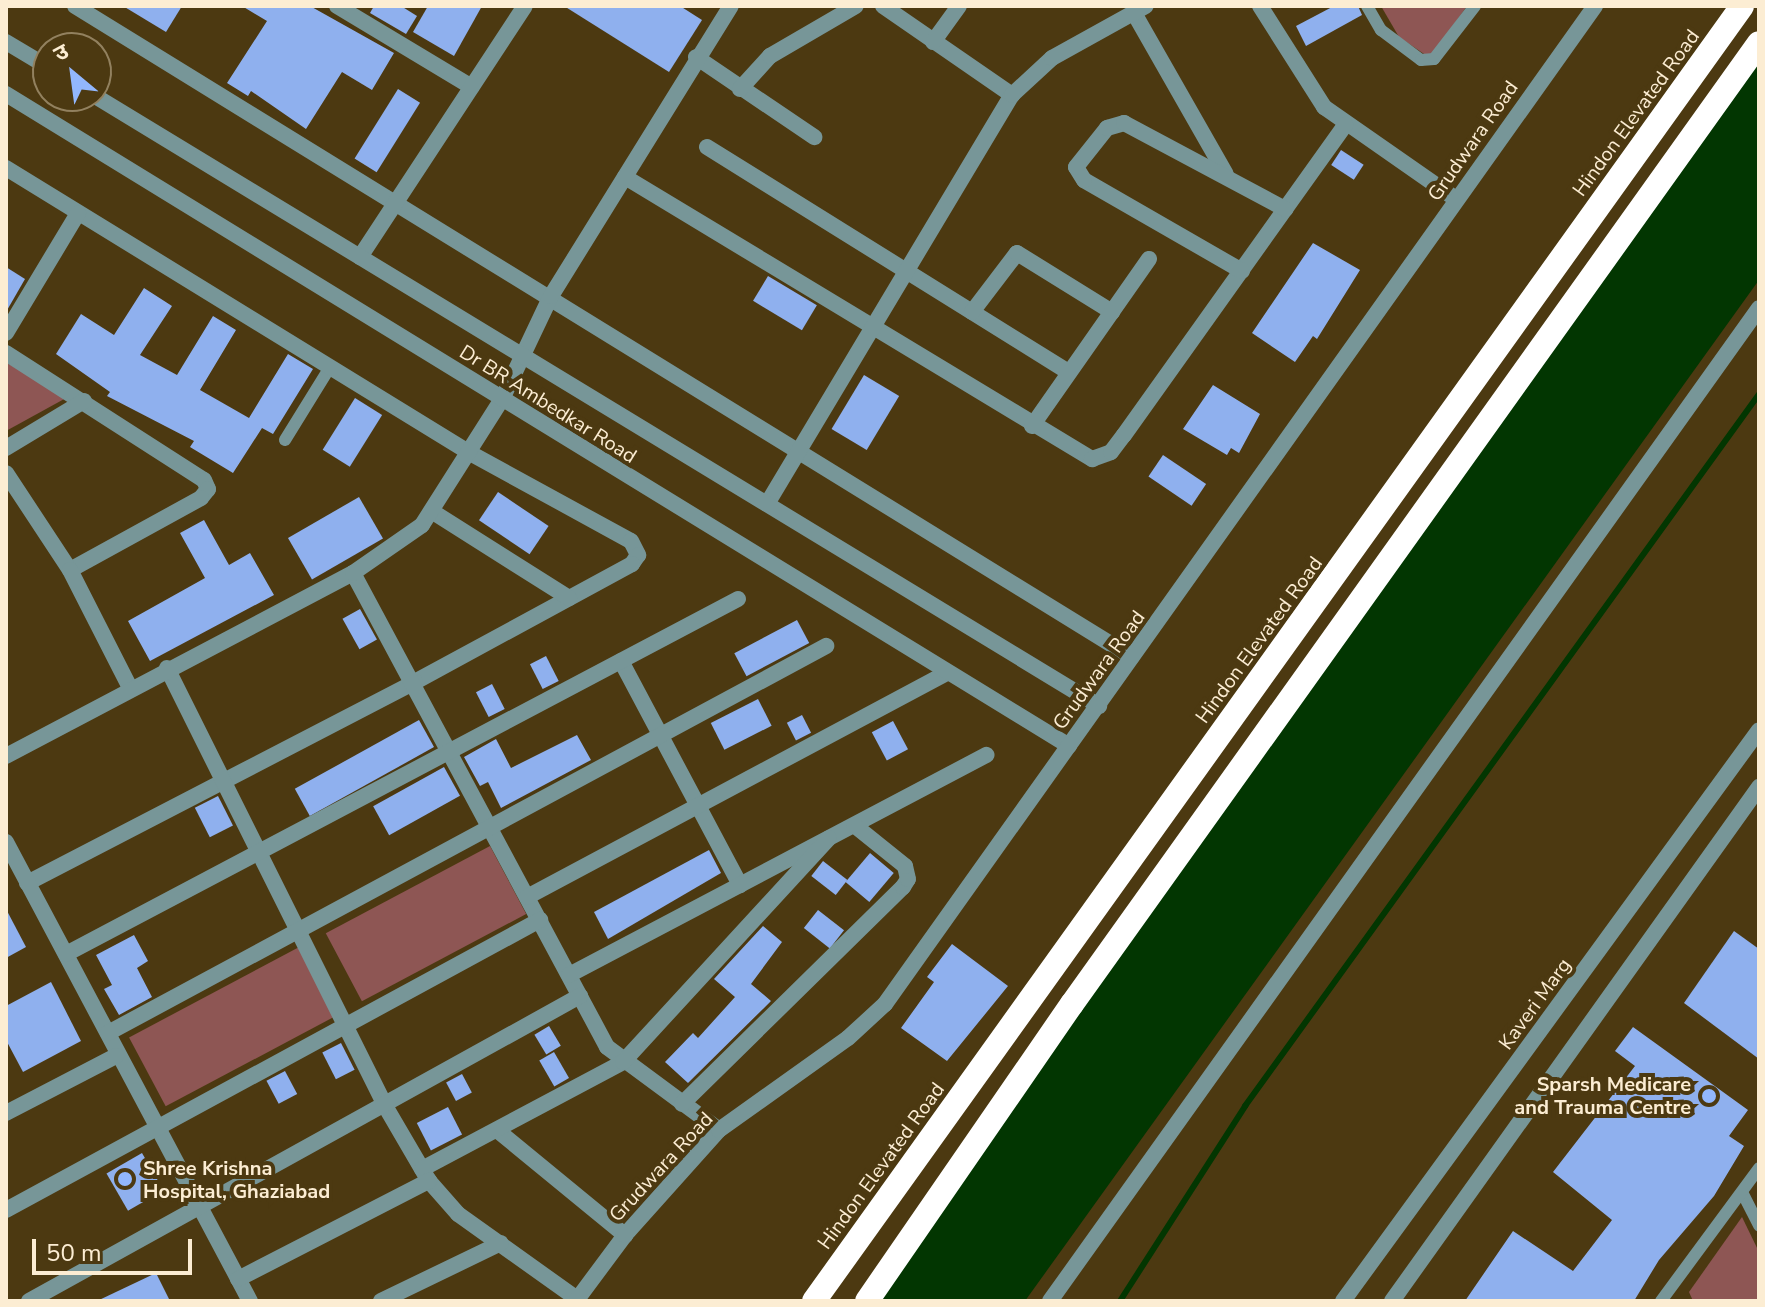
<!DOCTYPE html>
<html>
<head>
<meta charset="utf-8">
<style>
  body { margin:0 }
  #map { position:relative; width:1765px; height:1307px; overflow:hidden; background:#4c3911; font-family:"Nunito Sans","Noto Sans Devanagari",sans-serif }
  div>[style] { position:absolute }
  .green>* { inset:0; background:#8e5654; transform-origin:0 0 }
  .water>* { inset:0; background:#023601 }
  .stream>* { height:6px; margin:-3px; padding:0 3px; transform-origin:3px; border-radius:3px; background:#023601 }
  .building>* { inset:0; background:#8fb0ee; transform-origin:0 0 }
  .service>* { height:12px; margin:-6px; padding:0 6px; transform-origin:6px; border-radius:6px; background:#779698 }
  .minor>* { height:16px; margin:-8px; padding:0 8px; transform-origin:8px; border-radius:8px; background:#779698 }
  .tertiary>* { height:16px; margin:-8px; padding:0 8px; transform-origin:8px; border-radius:8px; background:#779698 }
  .motorway>* { height:24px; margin:-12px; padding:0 12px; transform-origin:12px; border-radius:12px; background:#fff }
  .dots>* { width:22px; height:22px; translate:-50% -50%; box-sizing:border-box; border:4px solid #4c3911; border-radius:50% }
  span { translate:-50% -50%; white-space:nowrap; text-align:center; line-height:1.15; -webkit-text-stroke:8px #4c3911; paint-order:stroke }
  .street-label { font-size:20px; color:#fcedd3 }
  .poi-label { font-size:20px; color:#fcedd3; font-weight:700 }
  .right { translate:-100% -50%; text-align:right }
  .left { translate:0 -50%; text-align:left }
  .frame { position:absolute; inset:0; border:8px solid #fcedd3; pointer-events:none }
  .north { position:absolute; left:32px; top:32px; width:80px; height:80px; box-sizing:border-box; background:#4c3911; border:2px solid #92815f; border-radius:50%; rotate:331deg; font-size:22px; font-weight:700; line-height:32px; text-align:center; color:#fcedd3 }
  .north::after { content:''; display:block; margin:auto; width:28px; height:36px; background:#92b7fd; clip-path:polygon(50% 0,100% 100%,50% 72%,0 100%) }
  .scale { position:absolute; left:32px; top:1239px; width:160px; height:36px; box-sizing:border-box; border:4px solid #fcedd3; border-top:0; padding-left:10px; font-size:24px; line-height:28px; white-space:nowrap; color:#fcedd3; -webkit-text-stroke:6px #4c3911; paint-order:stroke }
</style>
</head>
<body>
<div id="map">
  <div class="green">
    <div style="clip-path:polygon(1381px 6px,1467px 6px,1430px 58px,1399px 37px)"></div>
    <div style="clip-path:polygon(6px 362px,66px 398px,6px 431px)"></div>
    <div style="left:490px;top:846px;width:77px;height:186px;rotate:62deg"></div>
    <div style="left:303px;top:945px;width:78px;height:197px;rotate:62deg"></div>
    <div style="clip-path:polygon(1742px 1217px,1759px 1252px,1759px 1301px,1693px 1301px,1689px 1292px)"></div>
  </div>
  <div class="water">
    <div style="clip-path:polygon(1759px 48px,1759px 280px,1025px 1301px,856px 1301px)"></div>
  </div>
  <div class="stream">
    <div style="left:1120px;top:1301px;width:232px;rotate:-57.3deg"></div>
    <div style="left:1245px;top:1106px;width:878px;rotate:-54.17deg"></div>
  </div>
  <div class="building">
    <div style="clip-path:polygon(123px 6px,182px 6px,166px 32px)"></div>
    <div style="clip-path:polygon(242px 6px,310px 6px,394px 53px,372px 90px,342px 72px,306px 129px,251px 91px,248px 96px,227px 83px,267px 21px)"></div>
    <div style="clip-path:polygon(374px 6px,401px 6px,417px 16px,406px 34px,370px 13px)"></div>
    <div style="clip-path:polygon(428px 6px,482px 6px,454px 56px,413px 32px)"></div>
    <div style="clip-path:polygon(564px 6px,680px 6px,702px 20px,669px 72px)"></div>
    <div style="clip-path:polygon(1334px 6px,1358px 6px,1362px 15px,1306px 46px,1296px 26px)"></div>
    <div style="left:398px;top:89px;width:26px;height:82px;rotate:32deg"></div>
    <div style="left:1341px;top:150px;width:27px;height:18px;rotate:33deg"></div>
    <div style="clip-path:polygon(1313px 243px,1360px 270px,1317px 339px,1313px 336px,1295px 362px,1252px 333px)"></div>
    <div style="clip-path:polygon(6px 267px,25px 279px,6px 312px)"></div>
    <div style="left:768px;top:276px;width:57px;height:29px;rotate:31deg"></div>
    <div style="clip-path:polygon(144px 288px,172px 306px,140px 355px,177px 375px,213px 316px,236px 330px,200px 390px,249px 418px,288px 354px,313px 369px,273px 434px,262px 428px,233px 473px,190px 447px,194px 441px,107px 396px,110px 392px,56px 354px,81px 314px,114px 335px)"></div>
    <div style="left:864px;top:375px;width:41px;height:63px;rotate:31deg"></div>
    <div style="clip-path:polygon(1213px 385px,1260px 414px,1239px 453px,1231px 448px,1227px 455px,1183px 429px)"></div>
    <div style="left:355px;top:398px;width:32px;height:61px;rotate:32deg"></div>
    <div style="left:1163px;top:455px;width:52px;height:26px;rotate:34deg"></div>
    <div style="left:498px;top:492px;width:61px;height:34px;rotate:34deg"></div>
    <div style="left:359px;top:497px;width:48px;height:82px;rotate:60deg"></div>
    <div style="clip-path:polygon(204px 520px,229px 565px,250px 553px,274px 595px,150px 661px,128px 621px,205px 578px,180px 533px)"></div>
    <div style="left:360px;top:609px;width:35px;height:20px;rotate:61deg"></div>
    <div style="left:797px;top:620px;width:26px;height:71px;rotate:62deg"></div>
    <div style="left:546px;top:656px;width:28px;height:18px;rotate:63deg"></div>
    <div style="left:492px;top:684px;width:28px;height:18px;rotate:63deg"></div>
    <div style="left:758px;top:699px;width:30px;height:53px;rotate:63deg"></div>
    <div style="left:802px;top:715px;width:20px;height:17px;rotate:63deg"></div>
    <div style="left:419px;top:720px;width:31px;height:142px;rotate:61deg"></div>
    <div style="left:893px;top:721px;width:32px;height:24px;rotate:62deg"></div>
    <div style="clip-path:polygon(577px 735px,591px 760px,501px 808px,488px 782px,480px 786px,464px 757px,496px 739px,511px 768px)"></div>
    <div style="left:444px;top:767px;width:33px;height:81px;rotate:61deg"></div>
    <div style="left:218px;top:796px;width:33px;height:26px;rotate:63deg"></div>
    <div style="clip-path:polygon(709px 850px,721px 873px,608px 939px,594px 912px)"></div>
    <div style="left:870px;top:853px;width:31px;height:38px;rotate:40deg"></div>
    <div style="left:823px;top:861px;width:31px;height:19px;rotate:38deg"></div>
    <div style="clip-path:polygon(6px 909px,26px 947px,6px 958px)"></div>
    <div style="left:818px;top:910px;width:33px;height:23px;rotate:38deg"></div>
    <div style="clip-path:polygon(763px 926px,782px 942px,751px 984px,771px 1001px,688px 1083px,665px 1062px,693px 1033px,698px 1038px,735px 997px,714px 979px)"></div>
    <div style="clip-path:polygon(1734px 931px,1759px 949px,1759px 1059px,1684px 1003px)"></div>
    <div style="clip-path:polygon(134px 935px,148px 961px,137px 968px,152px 997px,119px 1015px,104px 989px,112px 985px,96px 955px)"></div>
    <div style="clip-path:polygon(952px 944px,1008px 986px,947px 1061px,901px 1028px,934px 982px,927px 977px)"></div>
    <div style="clip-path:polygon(51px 982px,81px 1041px,23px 1072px,6px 1040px,6px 1006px)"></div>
    <div style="left:549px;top:1026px;width:23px;height:17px;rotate:59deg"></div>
    <div style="clip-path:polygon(1633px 1027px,1748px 1110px,1729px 1136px,1744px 1146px,1714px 1196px,1659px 1260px,1634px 1301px,1465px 1301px,1513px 1231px,1573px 1271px,1612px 1220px,1553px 1172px,1635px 1066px,1615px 1051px)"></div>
    <div style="left:341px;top:1043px;width:30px;height:21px;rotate:63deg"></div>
    <div style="left:554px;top:1052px;width:30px;height:17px;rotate:60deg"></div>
    <div style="left:285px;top:1071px;width:26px;height:21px;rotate:62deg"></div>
    <div style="left:462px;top:1074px;width:21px;height:18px;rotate:62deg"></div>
    <div style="left:448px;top:1107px;width:31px;height:35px;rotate:63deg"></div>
    <div style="left:142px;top:1153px;width:43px;height:41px;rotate:60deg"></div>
    <div style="clip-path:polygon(156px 1273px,170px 1301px,97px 1301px)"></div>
  </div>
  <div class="service">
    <div style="left:1367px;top:6px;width:28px;rotate:60deg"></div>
    <div style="left:1381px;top:30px;width:50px;rotate:36.9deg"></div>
    <div style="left:1421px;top:60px;width:13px;rotate:-4deg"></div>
    <div style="left:1434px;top:59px;width:67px;rotate:-52.3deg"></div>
    <div style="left:285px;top:440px;width:86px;rotate:-58.3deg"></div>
    <div style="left:1742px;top:1192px;width:38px;rotate:63deg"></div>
    <div style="left:1661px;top:1301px;width:165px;rotate:-53.6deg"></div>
  </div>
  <div class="minor">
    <div style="left:75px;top:6px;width:1241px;rotate:31.63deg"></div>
    <div style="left:337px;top:6px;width:157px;rotate:31deg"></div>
    <div style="left:883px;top:6px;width:157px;rotate:34.6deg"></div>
    <div style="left:1260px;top:6px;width:120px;rotate:57.6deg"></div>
    <div style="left:1324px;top:107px;width:161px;rotate:34.9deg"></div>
    <div style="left:1134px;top:13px;width:185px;rotate:60.3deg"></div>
    <div style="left:933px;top:42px;width:44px;rotate:-54.2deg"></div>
    <div style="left:696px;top:57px;width:143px;rotate:34.1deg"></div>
    <div style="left:740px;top:89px;width:45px;rotate:-47.7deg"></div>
    <div style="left:770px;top:56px;width:99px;rotate:-30.2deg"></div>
    <div style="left:707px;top:147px;width:425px;rotate:31.9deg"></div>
    <div style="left:6px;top:168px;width:545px;rotate:31.56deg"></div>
    <div style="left:470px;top:453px;width:183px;rotate:28.7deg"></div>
    <div style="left:631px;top:541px;width:16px;rotate:63deg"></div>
    <div style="left:638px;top:555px;width:11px;rotate:124deg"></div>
    <div style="left:632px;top:564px;width:247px;rotate:151.5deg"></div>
    <div style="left:415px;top:682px;width:437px;rotate:152.6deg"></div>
    <div style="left:625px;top:177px;width:546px;rotate:31.13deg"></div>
    <div style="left:1092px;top:459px;width:20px;rotate:-20deg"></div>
    <div style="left:1111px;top:452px;width:21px;rotate:-53deg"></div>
    <div style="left:1124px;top:435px;width:381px;rotate:-54.5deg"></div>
    <div style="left:360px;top:257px;width:300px;rotate:-56.7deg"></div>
    <div style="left:1242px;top:271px;width:182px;rotate:-150.1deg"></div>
    <div style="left:1084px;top:180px;width:15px;rotate:-122deg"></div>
    <div style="left:1076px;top:167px;width:50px;rotate:-51.5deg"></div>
    <div style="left:1107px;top:128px;width:18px;rotate:-16deg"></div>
    <div style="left:1124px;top:123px;width:183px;rotate:28.1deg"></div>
    <div style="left:972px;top:312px;width:74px;rotate:-52.7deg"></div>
    <div style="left:1017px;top:253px;width:112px;rotate:31.8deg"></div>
    <div style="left:6px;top:333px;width:140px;rotate:-59deg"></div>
    <div style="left:6px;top:353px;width:235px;rotate:32.7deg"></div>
    <div style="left:204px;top:480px;width:10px;rotate:66deg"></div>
    <div style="left:208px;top:489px;width:11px;rotate:128deg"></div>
    <div style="left:201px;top:498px;width:149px;rotate:151.2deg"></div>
    <div style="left:1032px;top:426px;width:204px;rotate:-55deg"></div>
    <div style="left:6px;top:448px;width:91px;rotate:-31.1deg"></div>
    <div style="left:6px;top:473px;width:116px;rotate:56.6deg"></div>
    <div style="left:70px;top:570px;width:132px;rotate:63deg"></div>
    <div style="left:767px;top:504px;width:477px;rotate:-59.1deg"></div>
    <div style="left:1012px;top:95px;width:54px;rotate:-42.8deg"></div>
    <div style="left:1052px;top:58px;width:107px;rotate:-29deg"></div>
    <div style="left:433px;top:512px;width:161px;rotate:32.3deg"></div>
    <div style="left:353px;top:573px;width:538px;rotate:61.81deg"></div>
    <div style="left:607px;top:1047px;width:139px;rotate:36.5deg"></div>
    <div style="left:621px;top:661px;width:254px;rotate:62deg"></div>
    <div style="left:167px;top:668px;width:487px;rotate:63.5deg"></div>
    <div style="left:384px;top:1104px;width:89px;rotate:59.7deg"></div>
    <div style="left:429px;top:1181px;width:44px;rotate:48.7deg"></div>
    <div style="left:458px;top:1214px;width:146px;rotate:35.5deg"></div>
    <div style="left:6px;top:756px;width:392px;rotate:-27.8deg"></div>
    <div style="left:353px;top:573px;width:84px;rotate:-34.8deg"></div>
    <div style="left:422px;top:525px;width:149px;rotate:-57.6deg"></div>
    <div style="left:502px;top:399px;width:114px;rotate:-64.6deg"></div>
    <div style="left:551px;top:296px;width:341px;rotate:-58.2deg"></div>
    <div style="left:6px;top:842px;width:520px;rotate:62.01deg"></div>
    <div style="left:527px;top:897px;width:477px;rotate:-28.1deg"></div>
    <div style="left:66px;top:954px;width:760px;rotate:-27.85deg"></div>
    <div style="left:569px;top:975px;width:472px;rotate:-27.8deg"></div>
    <div style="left:108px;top:1033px;width:816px;rotate:-28.32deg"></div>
    <div style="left:682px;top:1104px;width:310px;rotate:-44.5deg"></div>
    <div style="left:903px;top:887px;width:9px;rotate:-58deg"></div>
    <div style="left:908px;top:879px;width:13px;rotate:-103deg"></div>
    <div style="left:905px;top:866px;width:65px;rotate:-141.2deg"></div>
    <div style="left:6px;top:1113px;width:124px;rotate:-27.4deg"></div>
    <div style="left:497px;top:1130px;width:166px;rotate:39.4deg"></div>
    <div style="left:422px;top:1169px;width:228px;rotate:-28deg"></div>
    <div style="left:623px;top:1062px;width:304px;rotate:-47.4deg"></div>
    <div style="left:6px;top:1210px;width:608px;rotate:-28.51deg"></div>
    <div style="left:238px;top:1279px;width:215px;rotate:-27.2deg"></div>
    <div style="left:29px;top:1301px;width:630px;rotate:-28.97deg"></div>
    <div style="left:381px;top:1301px;width:133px;rotate:-25.8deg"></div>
  </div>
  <div class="tertiary">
    <div style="left:6px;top:42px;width:49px;rotate:30.8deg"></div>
    <div style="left:6px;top:94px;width:1247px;rotate:31.52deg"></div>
    <div style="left:95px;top:96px;width:1175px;rotate:31.28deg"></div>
    <div style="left:576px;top:1301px;width:82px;rotate:-53.4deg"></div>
    <div style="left:625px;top:1235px;width:141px;rotate:-48.2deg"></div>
    <div style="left:719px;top:1130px;width:158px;rotate:-35.5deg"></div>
    <div style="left:848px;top:1038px;width:50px;rotate:-42.6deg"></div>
    <div style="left:885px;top:1004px;width:1225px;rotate:-54.57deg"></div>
    <div style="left:1050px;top:1301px;width:1220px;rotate:-54.47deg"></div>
    <div style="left:1343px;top:1301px;width:706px;rotate:-53.92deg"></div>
    <div style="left:1392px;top:1301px;width:632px;rotate:-54.47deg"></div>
  </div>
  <div class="motorway">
    <div style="left:814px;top:1301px;width:1593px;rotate:-54.37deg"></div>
    <div style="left:867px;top:1301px;width:361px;rotate:-55.4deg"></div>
    <div style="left:1072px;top:1004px;width:1181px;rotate:-54.44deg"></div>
  </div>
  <div class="dots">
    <div style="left:1709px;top:1096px;background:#92b7fd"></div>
    <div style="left:125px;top:1179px;background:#92b7fd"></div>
  </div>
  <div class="street-label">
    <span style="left:1636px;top:113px;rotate:-54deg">Hindon Elevated Road</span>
    <span style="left:1473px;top:141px;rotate:-55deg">Grudwara Road</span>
    <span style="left:548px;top:404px;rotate:32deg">Dr BR Ambedkar Road</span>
    <span style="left:1259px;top:640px;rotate:-54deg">Hindon Elevated Road</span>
    <span style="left:1099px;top:670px;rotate:-54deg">Grudwara Road</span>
    <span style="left:1535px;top:1004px;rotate:-54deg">Kaveri Marg</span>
    <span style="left:881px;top:1166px;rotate:-54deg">Hindon Elevated Road</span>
    <span style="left:661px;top:1167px;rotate:-47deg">Grudwara Road</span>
  </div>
  <div class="poi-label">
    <span class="right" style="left:1691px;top:1096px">Sparsh Medicare<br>and Trauma Centre</span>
    <span class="left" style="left:143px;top:1180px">Shree Krishna<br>Hospital, Ghaziabad</span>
  </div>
  <div class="frame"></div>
  <div class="north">उ</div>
  <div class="scale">50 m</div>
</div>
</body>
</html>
